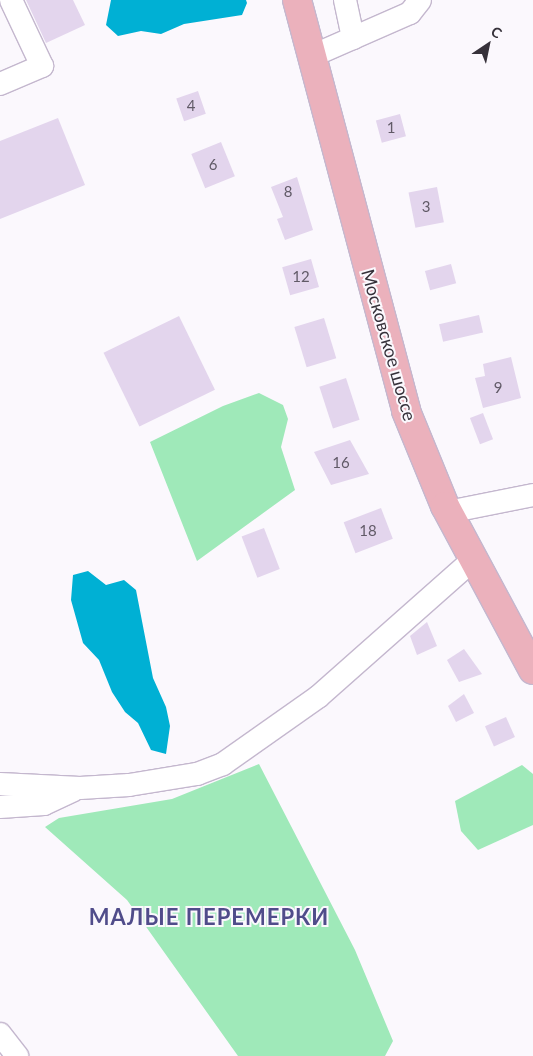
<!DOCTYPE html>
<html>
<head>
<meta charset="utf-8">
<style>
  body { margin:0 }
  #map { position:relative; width:533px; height:1056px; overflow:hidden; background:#fbf8fd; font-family:Lato,sans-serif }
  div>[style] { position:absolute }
  .green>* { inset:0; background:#9fe9b9 }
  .water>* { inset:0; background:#00b0d4 }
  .building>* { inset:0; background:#e3d5ed; transform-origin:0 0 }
  .roads { filter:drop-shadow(1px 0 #c4b7ce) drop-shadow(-1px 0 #c4b7ce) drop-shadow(0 1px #c4b7ce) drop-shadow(0 -1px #c4b7ce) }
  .minor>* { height:22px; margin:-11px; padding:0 11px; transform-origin:11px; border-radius:11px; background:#fff }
  .major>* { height:28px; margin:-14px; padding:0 14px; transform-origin:14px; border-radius:14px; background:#ebb1bc }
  span { translate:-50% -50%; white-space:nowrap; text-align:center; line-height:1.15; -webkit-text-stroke:4px #fbf8fd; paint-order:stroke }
  .number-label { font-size:15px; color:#615a67 }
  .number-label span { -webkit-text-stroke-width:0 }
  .street-label { font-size:18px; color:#36313a }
  .district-label { font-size:22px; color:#504c8a; font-weight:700; letter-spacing:1px }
  .north { position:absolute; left:463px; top:20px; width:50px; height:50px; -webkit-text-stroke:4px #fbf8fd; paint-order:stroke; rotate:34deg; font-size:14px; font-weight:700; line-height:20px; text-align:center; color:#36313a }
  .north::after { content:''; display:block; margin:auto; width:18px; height:22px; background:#36313a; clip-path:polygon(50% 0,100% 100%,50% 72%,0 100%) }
</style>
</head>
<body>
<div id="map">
  <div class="green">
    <div style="clip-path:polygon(259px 393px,283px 405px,288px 419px,281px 447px,295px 490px,197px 561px,150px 442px,223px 406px)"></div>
    <div style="clip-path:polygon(259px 764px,355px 950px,393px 1041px,385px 1056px,238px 1056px,127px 900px,45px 827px,59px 818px,172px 799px)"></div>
    <div style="clip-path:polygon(522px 765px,533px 774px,533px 825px,478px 850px,461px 831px,455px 801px)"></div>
  </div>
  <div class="water">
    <div style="clip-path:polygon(111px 0,246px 0,247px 3px,242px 15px,184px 24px,161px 34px,141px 31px,118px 36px,106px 25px)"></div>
    <div style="clip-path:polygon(88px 571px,106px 585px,124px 580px,136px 590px,153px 678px,166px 707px,170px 726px,166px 754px,151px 750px,138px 723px,125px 712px,112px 692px,99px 660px,83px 643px,71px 600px,73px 575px)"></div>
  </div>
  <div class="building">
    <div style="clip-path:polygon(26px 0,73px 0,85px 25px,46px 43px)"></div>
    <div style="left:198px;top:91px;width:24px;height:23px;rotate:71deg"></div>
    <div style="left:400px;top:114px;width:23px;height:25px;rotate:75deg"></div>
    <div style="clip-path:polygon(58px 118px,85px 185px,0 219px,0 141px)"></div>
    <div style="left:221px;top:142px;width:37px;height:32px;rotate:68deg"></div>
    <div style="clip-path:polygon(297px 177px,313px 230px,285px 240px,277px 219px,283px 217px,271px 187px)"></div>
    <div style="left:437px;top:187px;width:36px;height:29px;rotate:79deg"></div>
    <div style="left:311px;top:259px;width:29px;height:30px;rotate:74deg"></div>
    <div style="left:451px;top:264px;width:20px;height:27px;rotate:75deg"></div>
    <div style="left:479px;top:315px;width:18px;height:41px;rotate:77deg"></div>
    <div style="left:179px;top:316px;width:82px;height:84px;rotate:64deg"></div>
    <div style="left:324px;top:318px;width:42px;height:31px;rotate:73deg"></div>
    <div style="clip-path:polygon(511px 357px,521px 398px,483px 408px,475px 378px,485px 376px,483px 364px)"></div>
    <div style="left:346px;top:378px;width:44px;height:28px;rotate:72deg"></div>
    <div style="left:483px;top:413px;width:28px;height:14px;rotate:69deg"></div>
    <div style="clip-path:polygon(350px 440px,369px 474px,331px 485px,314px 452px)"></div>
    <div style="left:381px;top:508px;width:33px;height:40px;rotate:69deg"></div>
    <div style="left:264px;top:528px;width:44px;height:24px;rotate:69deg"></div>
    <div style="clip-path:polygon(427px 622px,437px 646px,417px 655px,410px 636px)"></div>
    <div style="clip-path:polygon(464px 649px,482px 674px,459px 682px,447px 660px)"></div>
    <div style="clip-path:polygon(464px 694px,474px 713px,456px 722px,448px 706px)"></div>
    <div style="left:506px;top:717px;width:22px;height:23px;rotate:66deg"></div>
  </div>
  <div class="roads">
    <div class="minor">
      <div style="left:345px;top:0;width:39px;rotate:78deg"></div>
      <div style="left:312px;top:56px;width:107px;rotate:-23.7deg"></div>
      <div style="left:410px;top:13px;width:16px;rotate:-52deg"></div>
      <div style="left:0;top:84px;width:46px;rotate:-23.2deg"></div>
      <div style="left:42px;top:66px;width:73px;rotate:-115.2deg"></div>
      <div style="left:448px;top:512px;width:87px;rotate:-11.3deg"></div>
      <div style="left:0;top:784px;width:80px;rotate:2.9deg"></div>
      <div style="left:80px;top:788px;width:49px;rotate:-3.5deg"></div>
      <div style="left:129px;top:785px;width:69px;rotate:-9.2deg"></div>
      <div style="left:197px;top:774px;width:28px;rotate:-21deg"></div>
      <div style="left:223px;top:764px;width:116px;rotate:-35.2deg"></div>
      <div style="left:318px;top:697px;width:207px;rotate:-41.5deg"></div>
      <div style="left:0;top:807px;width:44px;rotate:-3.9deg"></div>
      <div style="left:44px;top:804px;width:33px;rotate:-25deg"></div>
      <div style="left:0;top:1034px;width:28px;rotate:52deg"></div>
    </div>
    <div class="major">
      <div style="left:297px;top:0;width:425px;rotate:75.1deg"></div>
      <div style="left:406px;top:411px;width:103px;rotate:67.7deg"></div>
      <div style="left:445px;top:506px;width:186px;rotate:61.8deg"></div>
    </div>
  </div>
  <div class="number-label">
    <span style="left:191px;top:106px">4</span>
    <span style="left:391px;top:128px">1</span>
    <span style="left:213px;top:165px">6</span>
    <span style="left:288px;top:192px">8</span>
    <span style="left:426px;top:207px">3</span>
    <span style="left:301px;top:277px">12</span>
    <span style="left:498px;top:388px">9</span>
    <span style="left:341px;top:463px">16</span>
    <span style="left:368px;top:531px">18</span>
  </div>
  <div class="street-label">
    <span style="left:389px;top:345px;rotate:74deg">Московское шоссе</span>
  </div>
  <div class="district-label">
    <span style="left:209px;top:917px">МАЛЫЕ ПЕРЕМЕРКИ</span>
  </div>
  <div class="north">С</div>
</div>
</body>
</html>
